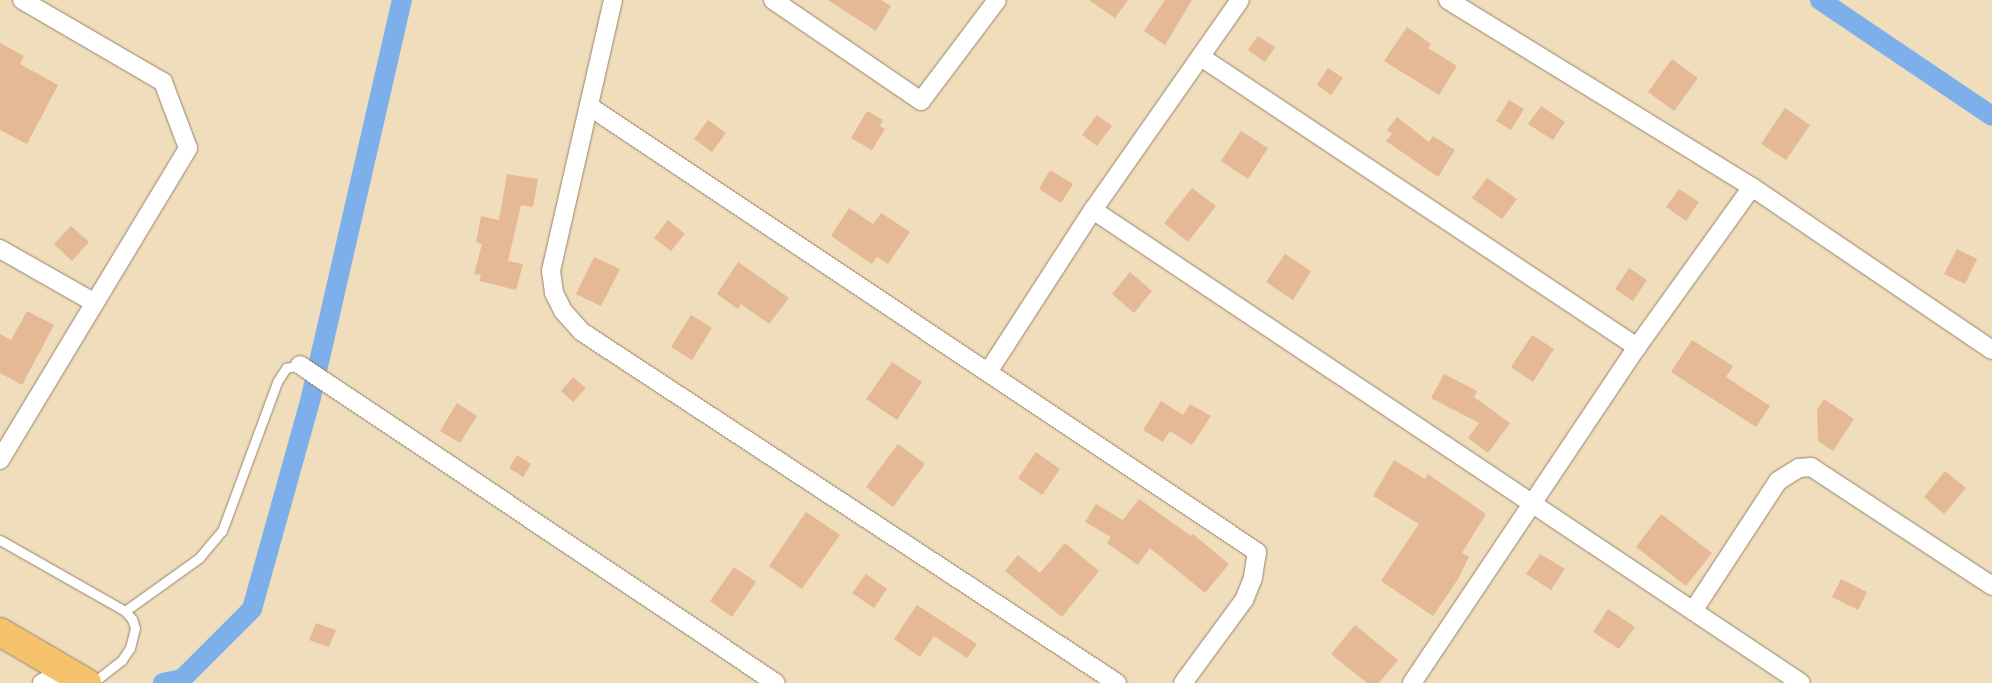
<!DOCTYPE html>
<style>
body{margin:0}
#map{position:relative;width:1992px;height:683px;overflow:hidden;background:#f0ddbb;font-family:"IM FELL DW Pica",serif}
div>[style]{position:absolute}
.canal>*{height:20px;margin:-10px;padding:0 10px;transform-origin:10px;border-radius:10px;background:#7db0ea}
.building>*{inset:0;background:#e5b995}
.roads{filter:drop-shadow(0 0 1px #96846c) drop-shadow(0 0 1px #96846c)}
.service>*{height:9px;margin:-4.5px;padding:0 4.5px;transform-origin:4.5px;border-radius:4.5px;background:#fff}
.minor>*{height:18px;margin:-9px;padding:0 9px;transform-origin:9px;border-radius:9px;background:#fff}
.primary>*{height:28px;margin:-14px;padding:0 14px;transform-origin:14px;border-radius:14px;background:#f5c16b}
span{translate:-50% -50%;white-space:nowrap;text-align:center;line-height:1.15;-webkit-text-stroke:4px #fcf5e5;paint-order:stroke}
</style>
<div id="map">
<div class="canal">
<div style="left:1820px;top:0;width:207px;rotate:34deg"></div>
<div style="left:163px;top:683px;width:19px;rotate:-12deg"></div>
<div style="left:182px;top:679px;width:99px;rotate:-45deg"></div>
<div style="left:252px;top:609px;width:220px;rotate:-74.4deg"></div>
<div style="left:311px;top:397px;width:407px;rotate:-77.1deg"></div>
</div>
<div class="building">
<div style="clip-path:polygon(828px 0,881px 0,891px 6px,876px 31px)"></div>
<div style="clip-path:polygon(1089px 0,1128px 0,1115px 18px)"></div>
<div style="clip-path:polygon(1165px 0,1192px 0,1165px 45px,1144px 31px)"></div>
<div style="clip-path:polygon(1407px 27px,1431px 44px,1428px 48px,1457px 66px,1439px 95px,1384px 61px)"></div>
<div style="clip-path:polygon(1258px 36px,1275px 47px,1265px 62px,1248px 50px)"></div>
<div style="clip-path:polygon(0 43px,24px 56px,20px 64px,58px 85px,27px 144px,0 130px)"></div>
<div style="clip-path:polygon(1672px 59px,1698px 78px,1674px 111px,1648px 92px)"></div>
<div style="clip-path:polygon(1328px 68px,1343px 78px,1331px 95px,1317px 85px)"></div>
<div style="clip-path:polygon(1509px 100px,1524px 109px,1511px 130px,1496px 121px)"></div>
<div style="clip-path:polygon(1541px 106px,1565px 122px,1553px 140px,1528px 124px)"></div>
<div style="clip-path:polygon(1785px 108px,1810px 125px,1786px 160px,1761px 144px)"></div>
<div style="clip-path:polygon(867px 111px,883px 120px,880px 126px,885px 129px,872px 150px,851px 138px)"></div>
<div style="clip-path:polygon(1097px 115px,1112px 126px,1097px 146px,1082px 135px)"></div>
<div style="clip-path:polygon(1397px 117px,1429px 142px,1433px 136px,1455px 150px,1438px 177px,1386px 141px,1392px 134px,1387px 130px)"></div>
<div style="clip-path:polygon(708px 120px,726px 133px,712px 152px,694px 139px)"></div>
<div style="clip-path:polygon(1241px 131px,1268px 148px,1248px 179px,1221px 161px)"></div>
<div style="clip-path:polygon(1050px 170px,1073px 184px,1061px 203px,1039px 189px)"></div>
<div style="clip-path:polygon(507px 174px,538px 179px,533px 207px,521px 205px,508px 261px,523px 264px,516px 290px,479px 281px,481px 275px,474px 274px,482px 244px,476px 242px,481px 216px,499px 220px)"></div>
<div style="clip-path:polygon(1487px 178px,1517px 199px,1502px 219px,1472px 198px)"></div>
<div style="clip-path:polygon(1192px 188px,1216px 206px,1188px 242px,1164px 223px)"></div>
<div style="clip-path:polygon(1679px 189px,1699px 202px,1686px 221px,1666px 207px)"></div>
<div style="clip-path:polygon(849px 208px,873px 224px,881px 213px,910px 232px,888px 264px,877px 257px,872px 264px,831px 236px)"></div>
<div style="clip-path:polygon(668px 220px,685px 234px,671px 251px,654px 238px)"></div>
<div style="clip-path:polygon(71px 226px,89px 242px,72px 261px,54px 244px)"></div>
<div style="clip-path:polygon(1957px 249px,1977px 259px,1965px 284px,1944px 274px)"></div>
<div style="clip-path:polygon(1285px 254px,1311px 271px,1293px 300px,1266px 282px)"></div>
<div style="clip-path:polygon(594px 257px,620px 269px,601px 306px,576px 294px)"></div>
<div style="clip-path:polygon(738px 262px,789px 298px,769px 324px,741px 304px,738px 309px,717px 294px)"></div>
<div style="clip-path:polygon(1629px 268px,1647px 280px,1633px 301px,1615px 289px)"></div>
<div style="clip-path:polygon(1130px 272px,1152px 291px,1134px 313px,1112px 294px)"></div>
<div style="clip-path:polygon(27px 311px,54px 325px,22px 385px,0 373px,0 334px,11px 340px)"></div>
<div style="clip-path:polygon(691px 315px,712px 328px,692px 360px,671px 347px)"></div>
<div style="clip-path:polygon(1532px 335px,1554px 349px,1533px 382px,1511px 367px)"></div>
<div style="clip-path:polygon(1692px 340px,1733px 366px,1726px 377px,1770px 406px,1756px 427px,1671px 372px)"></div>
<div style="clip-path:polygon(892px 362px,922px 382px,897px 420px,866px 399px)"></div>
<div style="clip-path:polygon(1444px 374px,1477px 391px,1474px 397px,1510px 423px,1488px 453px,1468px 438px,1479px 423px,1431px 398px)"></div>
<div style="clip-path:polygon(573px 377px,586px 388px,573px 402px,561px 391px)"></div>
<div style="clip-path:polygon(1824px 399px,1854px 419px,1833px 451px,1818px 441px,1817px 410px)"></div>
<div style="clip-path:polygon(1161px 401px,1183px 415px,1190px 404px,1211px 416px,1192px 445px,1170px 431px,1163px 442px,1143px 430px)"></div>
<div style="clip-path:polygon(457px 403px,477px 416px,460px 443px,440px 431px)"></div>
<div style="clip-path:polygon(898px 444px,925px 464px,893px 507px,866px 487px)"></div>
<div style="clip-path:polygon(1036px 452px,1060px 469px,1042px 495px,1018px 478px)"></div>
<div style="clip-path:polygon(517px 455px,531px 464px,523px 477px,509px 468px)"></div>
<div style="clip-path:polygon(1394px 460px,1425px 479px,1428px 474px,1486px 514px,1462px 553px,1469px 557px,1458px 579px,1433px 616px,1381px 581px,1419px 524px,1373px 496px)"></div>
<div style="clip-path:polygon(1945px 471px,1966px 488px,1944px 514px,1924px 497px)"></div>
<div style="clip-path:polygon(1139px 499px,1191px 536px,1193px 534px,1229px 564px,1205px 593px,1150px 548px,1138px 565px,1107px 543px,1111px 537px,1085px 522px,1096px 504px,1123px 520px)"></div>
<div style="clip-path:polygon(806px 512px,840px 535px,802px 589px,769px 566px)"></div>
<div style="clip-path:polygon(1661px 514px,1712px 553px,1686px 586px,1636px 547px)"></div>
<div style="clip-path:polygon(1065px 543px,1099px 571px,1062px 617px,1005px 571px,1018px 555px,1040px 573px)"></div>
<div style="clip-path:polygon(1540px 554px,1565px 569px,1551px 590px,1526px 574px)"></div>
<div style="clip-path:polygon(734px 567px,756px 582px,732px 617px,710px 601px)"></div>
<div style="clip-path:polygon(866px 574px,887px 589px,874px 608px,852px 593px)"></div>
<div style="clip-path:polygon(1841px 579px,1867px 592px,1858px 610px,1832px 597px)"></div>
<div style="clip-path:polygon(917px 605px,977px 644px,967px 658px,934px 636px,920px 657px,894px 639px)"></div>
<div style="clip-path:polygon(1608px 609px,1635px 627px,1619px 649px,1593px 632px)"></div>
<div style="clip-path:polygon(316px 623px,336px 630px,329px 647px,309px 640px)"></div>
<div style="clip-path:polygon(1355px 625px,1398px 660px,1379px 683px,1367px 683px,1331px 654px)"></div>
</div>
<div class="roads">
<div class="service">
<div style="left:0;top:540px;width:144px;rotate:29.6deg"></div>
<div style="left:125px;top:611px;width:11px;rotate:49deg"></div>
<div style="left:132px;top:619px;width:9px;rotate:72deg"></div>
<div style="left:135px;top:628px;width:21px;rotate:104deg"></div>
<div style="left:130px;top:648px;width:14px;rotate:124deg"></div>
<div style="left:122px;top:660px;width:37px;rotate:142deg"></div>
<div style="left:125px;top:611px;width:91px;rotate:-35.6deg"></div>
<div style="left:199px;top:558px;width:35px;rotate:-50deg"></div>
<div style="left:222px;top:531px;width:159px;rotate:-69.7deg"></div>
<div style="left:277px;top:382px;width:17px;rotate:-57deg"></div>
<div style="left:286px;top:368px;width:14px;rotate:-12deg"></div>
</div>
<div class="minor">
<div style="left:613px;top:0;width:278px;rotate:102.9deg"></div>
<div style="left:551px;top:271px;width:22px;rotate:82deg"></div>
<div style="left:554px;top:293px;width:20px;rotate:63deg"></div>
<div style="left:563px;top:311px;width:28px;rotate:48deg"></div>
<div style="left:582px;top:332px;width:640px;rotate:33.27deg"></div>
<div style="left:773px;top:0;width:179px;rotate:34.3deg"></div>
<div style="left:921px;top:101px;width:126px;rotate:-53deg"></div>
<div style="left:1448px;top:0;width:357px;rotate:31.6deg"></div>
<div style="left:1752px;top:187px;width:290px;rotate:34.2deg"></div>
<div style="left:1201px;top:57px;width:524px;rotate:33.63deg"></div>
<div style="left:589px;top:106px;width:803px;rotate:33.73deg"></div>
<div style="left:1257px;top:552px;width:26px;rotate:99deg"></div>
<div style="left:1253px;top:578px;width:24px;rotate:112deg"></div>
<div style="left:1244px;top:600px;width:103px;rotate:126.3deg"></div>
<div style="left:1093px;top:210px;width:851px;rotate:33.75deg"></div>
<div style="left:0;top:249px;width:109px;rotate:29.6deg"></div>
<div style="left:300px;top:365px;width:572px;rotate:33.75deg"></div>
<div style="left:988px;top:372px;width:193px;rotate:-57.1deg"></div>
<div style="left:1093px;top:210px;width:256px;rotate:-55deg"></div>
<div style="left:0;top:460px;width:364px;rotate:-58.9deg"></div>
<div style="left:188px;top:148px;width:71px;rotate:-110.7deg"></div>
<div style="left:163px;top:82px;width:163px;rotate:-149.8deg"></div>
<div style="left:1693px;top:611px;width:155px;rotate:-56.8deg"></div>
<div style="left:1778px;top:481px;width:25px;rotate:-32deg"></div>
<div style="left:1799px;top:468px;width:12px;rotate:-5deg"></div>
<div style="left:1811px;top:467px;width:217px;rotate:33.3deg"></div>
<div style="left:42px;top:683px;width:26px;rotate:-29deg"></div>
<div style="left:1412px;top:683px;width:404px;rotate:-56.2deg"></div>
<div style="left:1637px;top:347px;width:197px;rotate:-54.3deg"></div>
</div>
<div class="primary">
<div style="left:0;top:632px;width:101px;rotate:30.4deg"></div>
</div>
</div>
</div>
